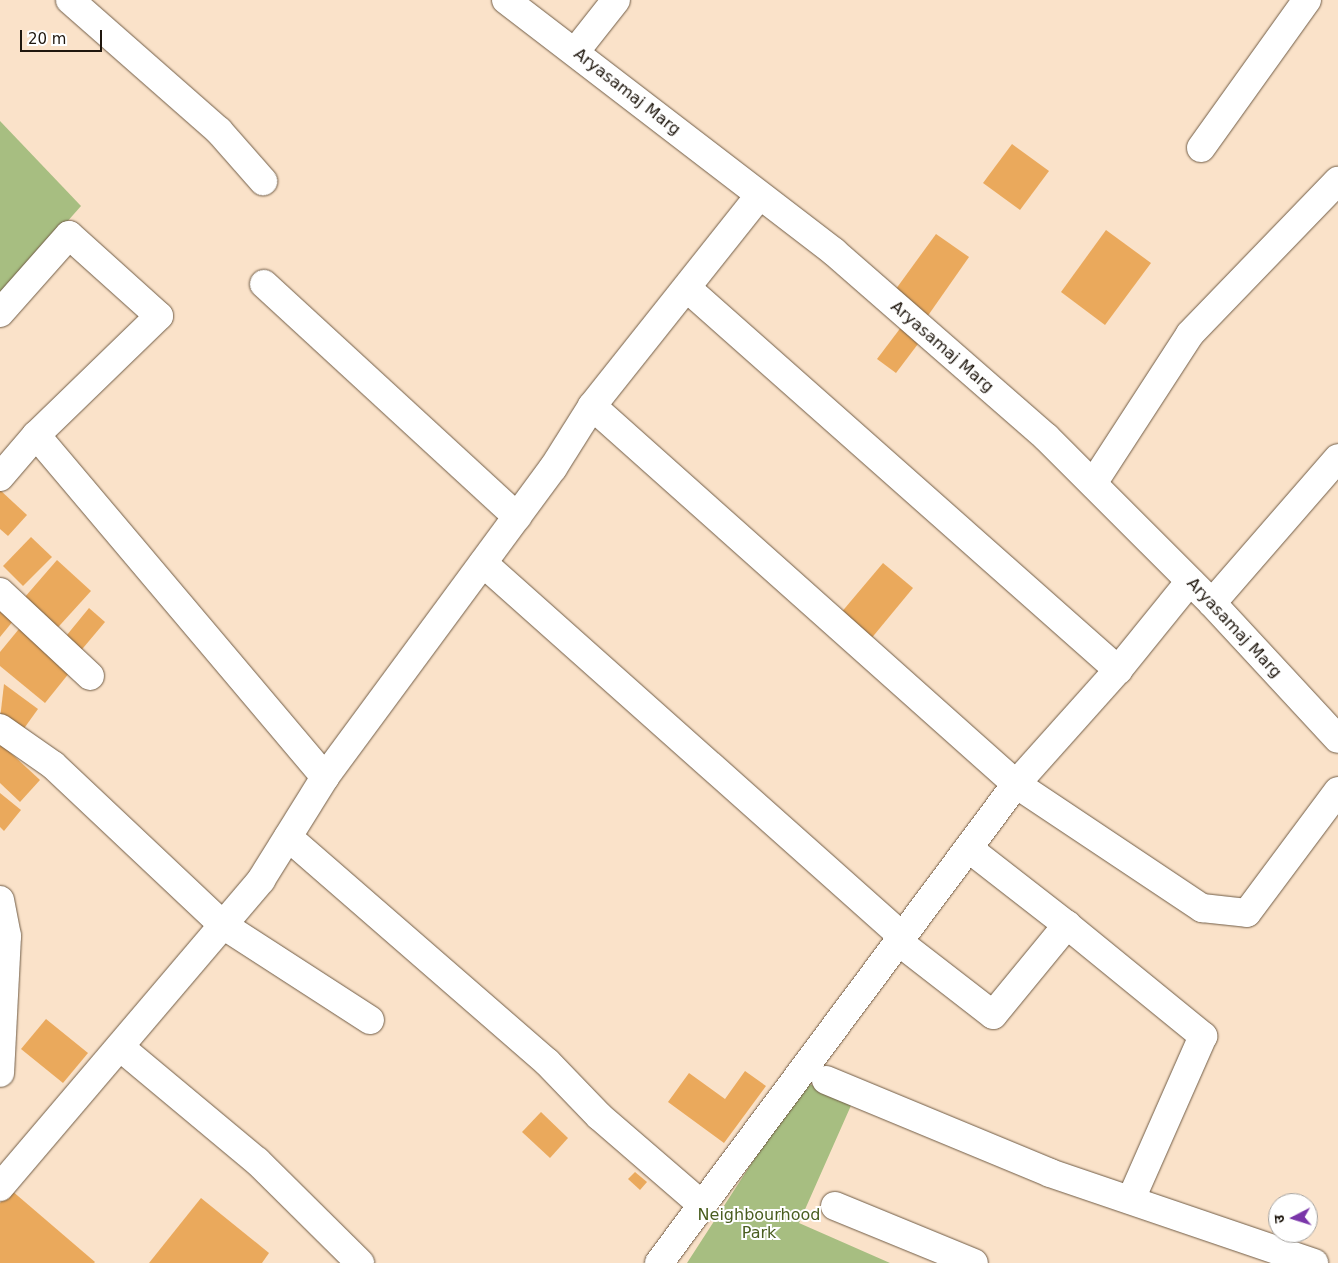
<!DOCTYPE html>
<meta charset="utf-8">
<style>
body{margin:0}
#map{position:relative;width:1338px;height:1263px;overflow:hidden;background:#fae2c9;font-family:"DejaVu Sans","Noto Sans Devanagari",sans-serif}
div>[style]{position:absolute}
.green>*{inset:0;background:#a7be81}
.building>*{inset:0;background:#eaa95c}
.roads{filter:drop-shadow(0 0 1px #705c46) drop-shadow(0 0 1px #705c46)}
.minor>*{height:28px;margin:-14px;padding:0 14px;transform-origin:14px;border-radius:14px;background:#fff}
span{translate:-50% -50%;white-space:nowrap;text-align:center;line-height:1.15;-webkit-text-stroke:4px #fff;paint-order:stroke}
.street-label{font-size:16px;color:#1f170e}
.park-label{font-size:16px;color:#495d1f}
.north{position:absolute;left:1268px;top:1193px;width:50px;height:50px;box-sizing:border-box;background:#fff;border:1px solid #a5a29f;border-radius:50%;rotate:265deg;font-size:14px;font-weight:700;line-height:20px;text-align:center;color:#1f170e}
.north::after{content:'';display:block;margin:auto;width:18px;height:22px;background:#7a36a9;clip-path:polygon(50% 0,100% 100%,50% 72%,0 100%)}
.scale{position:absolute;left:20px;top:30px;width:82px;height:22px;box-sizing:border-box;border:2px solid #1f170e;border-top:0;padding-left:6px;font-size:15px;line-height:18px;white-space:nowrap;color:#1f170e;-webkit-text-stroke:4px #fff;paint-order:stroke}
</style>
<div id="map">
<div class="green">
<div style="clip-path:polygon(0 121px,81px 206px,0 298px)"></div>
<div style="clip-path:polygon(804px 1082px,853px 1101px,799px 1223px,890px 1263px,687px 1263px)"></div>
</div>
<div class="building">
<div style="clip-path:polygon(1012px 144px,1049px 171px,1020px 210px,983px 183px)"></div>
<div style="clip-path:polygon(1106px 230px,1151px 263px,1105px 325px,1061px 292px)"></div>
<div style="clip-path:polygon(936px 234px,969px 257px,927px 317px,893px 293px)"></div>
<div style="clip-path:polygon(905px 322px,924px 336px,896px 373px,877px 359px)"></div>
<div style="clip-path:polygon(0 490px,27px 515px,8px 536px,0 529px)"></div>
<div style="clip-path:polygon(31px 537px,52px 557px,23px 586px,3px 566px)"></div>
<div style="clip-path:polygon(57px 560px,91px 591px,51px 635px,18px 605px)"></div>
<div style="clip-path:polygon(883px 563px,913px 588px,870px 640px,840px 614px)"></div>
<div style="clip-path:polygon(0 600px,18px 615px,0 637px)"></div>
<div style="clip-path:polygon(89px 608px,105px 622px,78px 654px,62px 641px)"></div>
<div style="clip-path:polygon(23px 624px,74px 667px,45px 703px,0 666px,0 652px)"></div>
<div style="clip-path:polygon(4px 684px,38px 709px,20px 734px,0 719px)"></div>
<div style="clip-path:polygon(0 743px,40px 780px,20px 802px,0 783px)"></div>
<div style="clip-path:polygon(0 793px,21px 810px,4px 831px,0 827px)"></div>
<div style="clip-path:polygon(46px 1019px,88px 1053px,63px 1083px,21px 1049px)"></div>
<div style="clip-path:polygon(745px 1071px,766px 1086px,724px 1143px,668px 1102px,689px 1073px,725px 1099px)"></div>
<div style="clip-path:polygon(541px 1112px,568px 1138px,550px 1158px,522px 1132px)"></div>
<div style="clip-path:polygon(635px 1172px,647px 1182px,640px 1190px,628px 1179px)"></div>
<div style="clip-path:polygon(11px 1190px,95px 1262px,94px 1263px,0 1263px,0 1203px)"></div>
<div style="clip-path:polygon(201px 1198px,269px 1253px,262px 1263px,149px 1263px)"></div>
</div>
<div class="roads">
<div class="minor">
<div style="left:70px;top:0;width:198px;rotate:41.3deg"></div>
<div style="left:219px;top:131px;width:67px;rotate:48.7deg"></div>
<div style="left:506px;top:0;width:414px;rotate:37.5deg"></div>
<div style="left:834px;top:252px;width:281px;rotate:41.1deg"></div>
<div style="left:1046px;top:437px;width:235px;rotate:45deg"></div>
<div style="left:1212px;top:603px;width:185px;rotate:47.2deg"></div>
<div style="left:575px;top:52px;width:66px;rotate:-51.7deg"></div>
<div style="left:1201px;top:148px;width:182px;rotate:-54.4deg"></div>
<div style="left:264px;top:284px;width:344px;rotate:42.6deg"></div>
<div style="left:688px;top:289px;width:575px;rotate:41.54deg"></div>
<div style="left:0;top:313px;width:104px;rotate:-48.5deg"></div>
<div style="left:69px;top:235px;width:121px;rotate:42deg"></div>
<div style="left:159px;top:316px;width:171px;rotate:135.9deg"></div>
<div style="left:592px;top:406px;width:568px;rotate:41.72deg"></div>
<div style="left:1016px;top:784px;width:224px;rotate:33.7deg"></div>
<div style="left:1202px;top:908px;width:45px;rotate:6.3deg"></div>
<div style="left:1247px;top:913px;width:152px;rotate:-53.3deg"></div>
<div style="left:0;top:477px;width:55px;rotate:-49.4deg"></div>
<div style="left:36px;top:435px;width:448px;rotate:49.8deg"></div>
<div style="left:1094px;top:482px;width:176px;rotate:-57deg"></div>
<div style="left:1190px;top:334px;width:213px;rotate:-46deg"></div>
<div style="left:483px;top:563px;width:562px;rotate:41.68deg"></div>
<div style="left:0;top:592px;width:123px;rotate:43deg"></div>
<div style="left:1212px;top:603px;width:192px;rotate:-49deg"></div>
<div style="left:0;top:728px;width:65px;rotate:34.9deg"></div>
<div style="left:53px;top:765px;width:233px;rotate:43.3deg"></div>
<div style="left:223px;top:925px;width:175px;rotate:32.9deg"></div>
<div style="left:288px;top:837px;width:343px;rotate:41deg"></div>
<div style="left:547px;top:1062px;width:75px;rotate:46.1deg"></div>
<div style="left:599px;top:1116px;width:136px;rotate:40.8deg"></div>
<div style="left:0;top:900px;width:37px;rotate:79deg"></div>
<div style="left:7px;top:936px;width:137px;rotate:92.9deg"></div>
<div style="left:1067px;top:925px;width:176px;rotate:39.2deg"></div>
<div style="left:1203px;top:1036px;width:178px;rotate:113.8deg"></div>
<div style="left:899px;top:942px;width:119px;rotate:37.8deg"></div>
<div style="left:993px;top:1015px;width:117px;rotate:-50.6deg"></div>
<div style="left:1067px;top:925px;width:125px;rotate:-142.1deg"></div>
<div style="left:120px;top:1047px;width:178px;rotate:39.8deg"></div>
<div style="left:257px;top:1161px;width:145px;rotate:44.7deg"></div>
<div style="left:826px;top:1080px;width:243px;rotate:22.5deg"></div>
<div style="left:1050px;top:1173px;width:279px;rotate:18.8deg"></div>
<div style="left:0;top:1187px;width:403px;rotate:-49.6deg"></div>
<div style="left:261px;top:880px;width:121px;rotate:-58.1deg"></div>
<div style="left:325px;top:777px;width:384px;rotate:-53.6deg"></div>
<div style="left:553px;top:468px;width:73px;rotate:-57.8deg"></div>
<div style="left:592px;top:406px;width:268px;rotate:-51.5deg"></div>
<div style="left:835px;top:1206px;width:150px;rotate:22.3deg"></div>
<div style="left:659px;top:1263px;width:597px;rotate:-53.3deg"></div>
<div style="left:1016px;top:784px;width:153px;rotate:-48.2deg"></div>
<div style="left:1118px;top:670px;width:114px;rotate:-51deg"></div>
</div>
</div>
<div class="street-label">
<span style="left:627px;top:92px;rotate:38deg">Aryasamaj Marg</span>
<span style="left:942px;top:347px;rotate:41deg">Aryasamaj Marg</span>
<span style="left:1234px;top:628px;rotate:47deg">Aryasamaj Marg</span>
</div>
<div class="park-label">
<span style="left:759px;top:1224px">Neighbourhood<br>Park</span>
</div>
<div class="north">उ</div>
<div class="scale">20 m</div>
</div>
